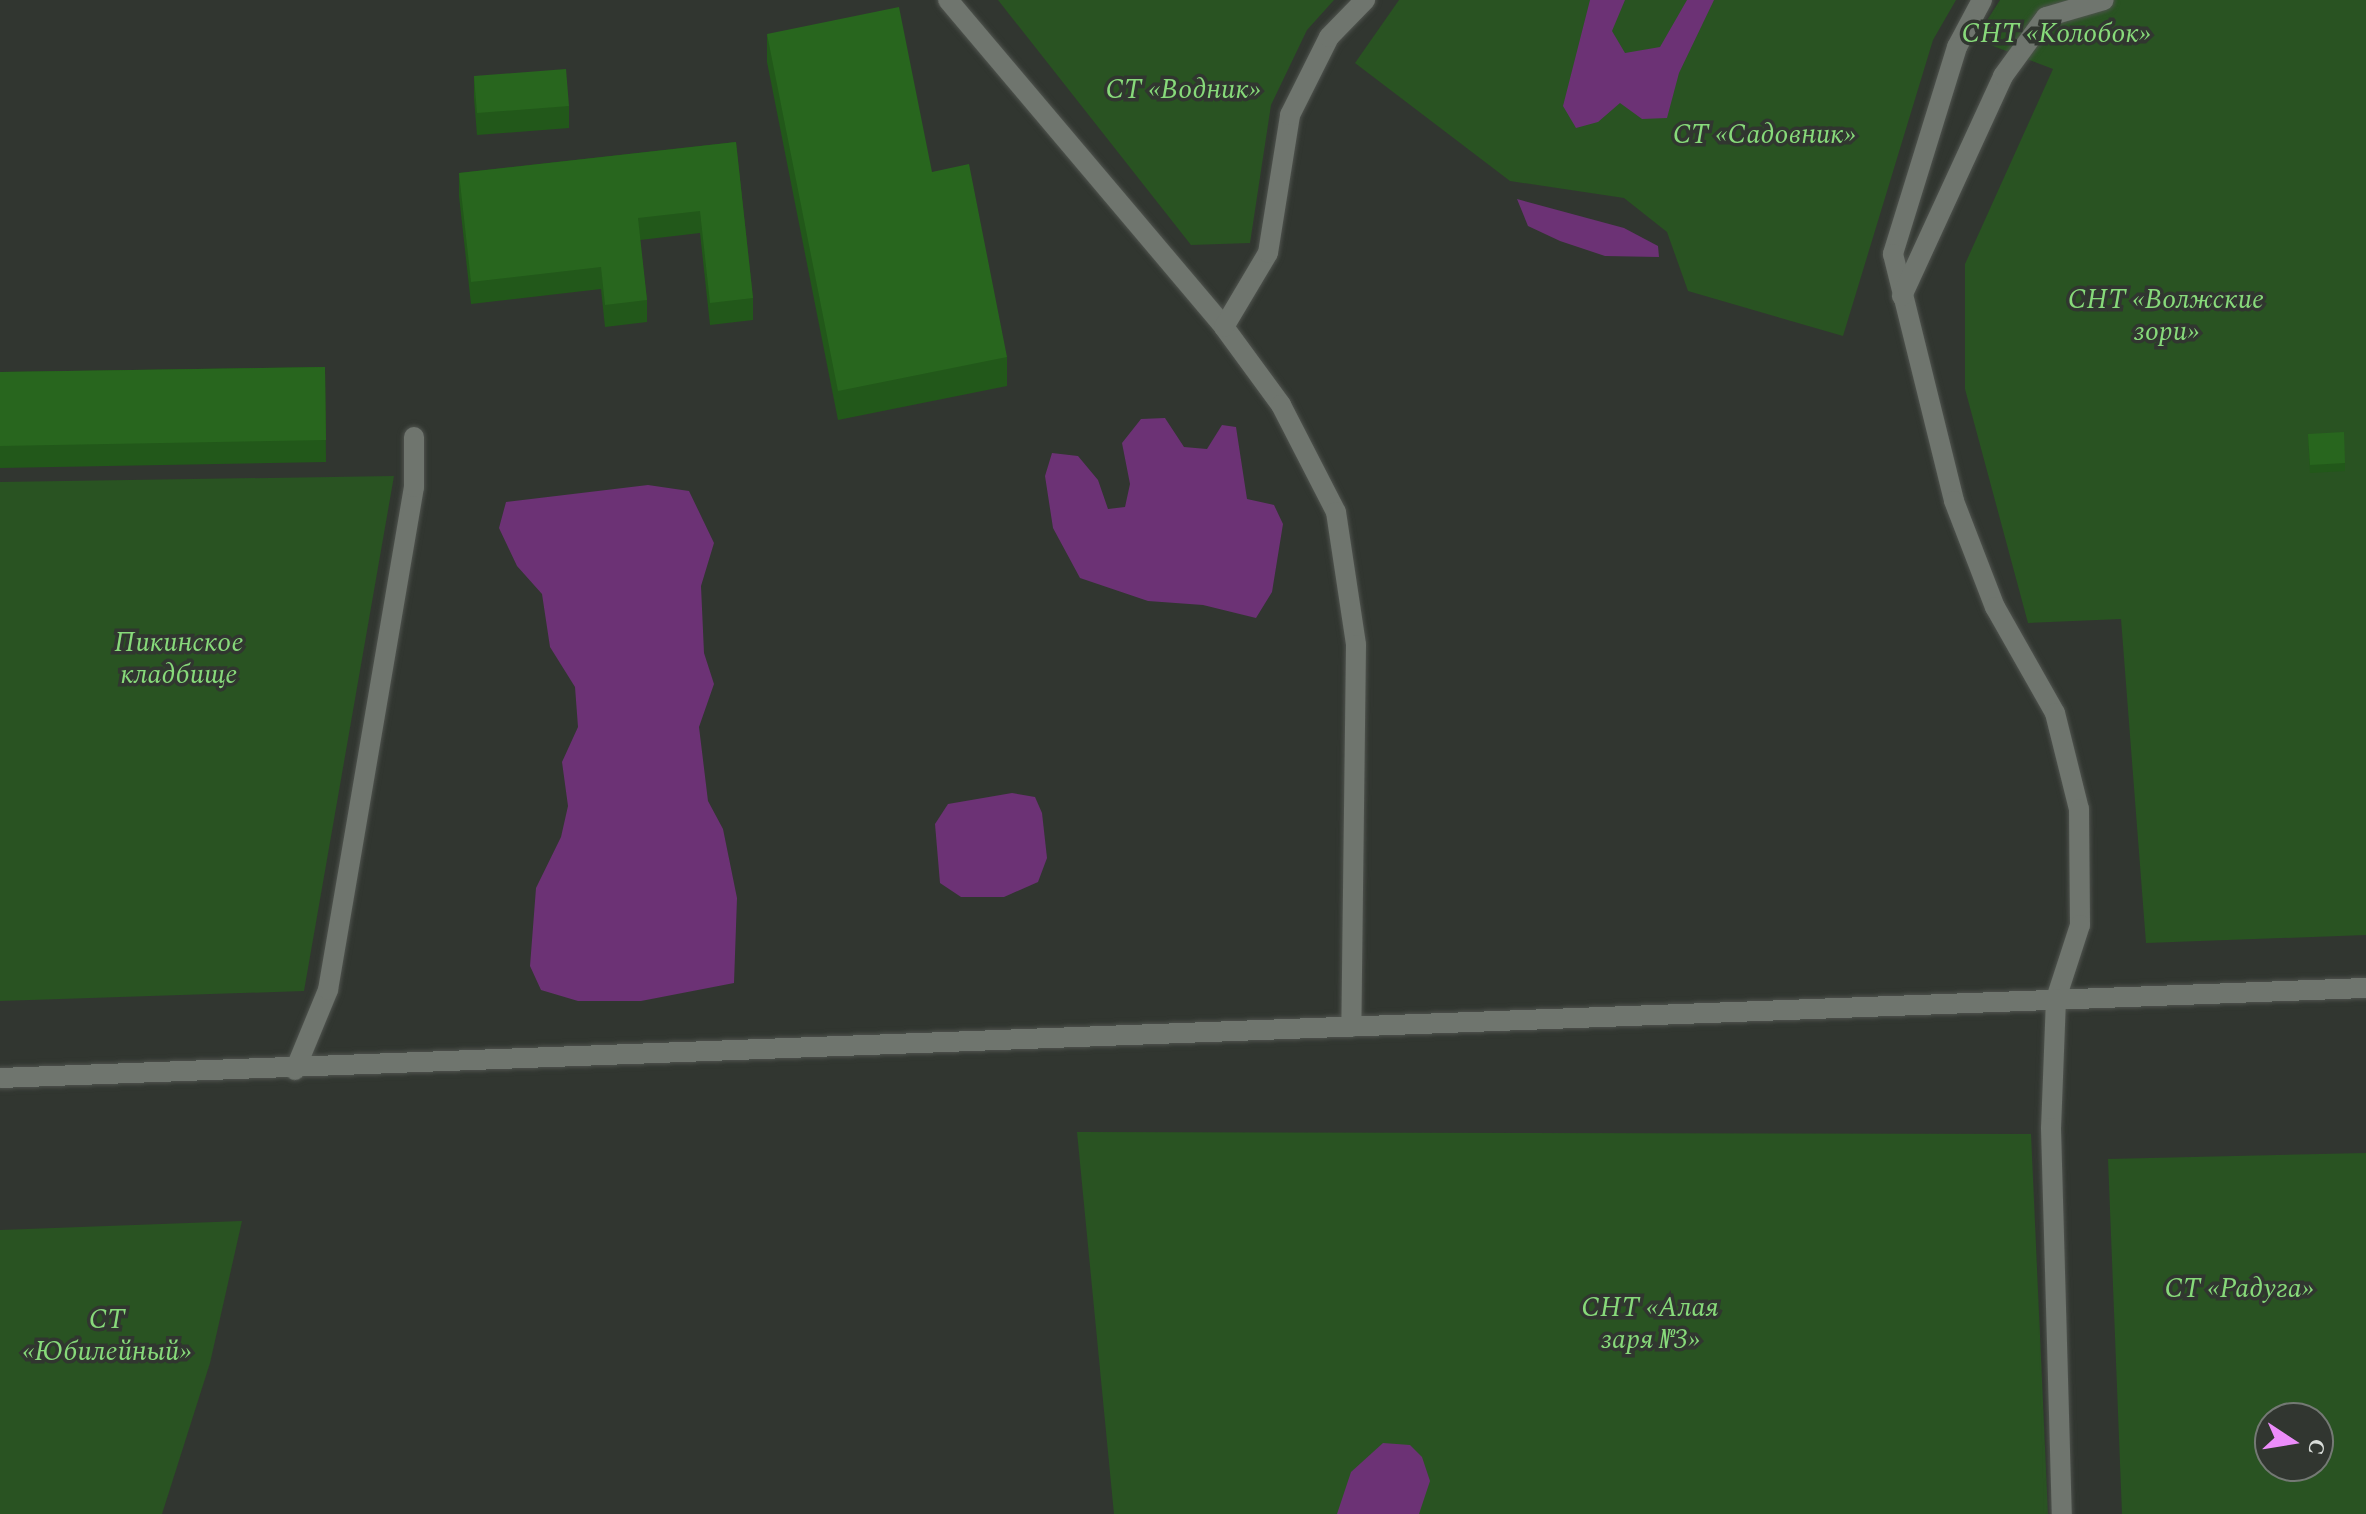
<!DOCTYPE html>
<meta charset="utf-8">
<style>
body{margin:0}
#map{position:relative;width:2366px;height:1514px;overflow:hidden;background:#313630;font-family:Spectral,serif}
div>[style]{position:absolute}
.green>*{inset:0;background:#295322}
.water>*{inset:0;background:#6c3275}
.roads{filter:drop-shadow(0 0 2px #4f534e) drop-shadow(0 0 2px #4f534e)}
.service>*{height:20px;margin:-10px;padding:0 10px;transform-origin:10px;border-radius:10px;background:#6f756e}
.minor>*{height:20px;margin:-10px;padding:0 10px;transform-origin:10px;border-radius:10px;background:#6f756e}
.wall>*{inset:0;background:#22581a}
.building>*{inset:0;background:#28661e}
span{translate:-50% -50%;white-space:nowrap;text-align:center;line-height:1.15;-webkit-text-stroke:7px #313630;paint-order:stroke}
.park-label{font-size:28px;color:#87da7a;font-style:italic}
.north{position:absolute;left:2254px;top:1402px;width:80px;height:80px;box-sizing:border-box;background:#313630;border:2px solid #747974;border-radius:50%;rotate:102deg;font-size:22px;font-weight:700;line-height:32px;text-align:center;color:#d9ddd9}
.north::after{content:'';display:block;margin:auto;width:28px;height:36px;background:#ec8cfa;clip-path:polygon(50% 0,100% 100%,50% 72%,0 100%)}
</style>
<div id="map">
<div class="green">
<div style="clip-path:polygon(998px 0,1334px 0,1307px 30px,1271px 105px,1250px 243px,1191px 245px)"></div>
<div style="clip-path:polygon(1399px 0,1956px 0,1933px 40px,1843px 336px,1688px 291px,1667px 232px,1624px 198px,1510px 181px,1355px 63px)"></div>
<div style="clip-path:polygon(2000px 0,2366px 0,2366px 935px,2146px 943px,2121px 619px,2028px 623px,1965px 389px,1965px 264px,2053px 69px,1975px 39px)"></div>
<div style="clip-path:polygon(394px 476px,304px 991px,0 1001px,0 482px)"></div>
<div style="clip-path:polygon(1077px 1132px,2031px 1134px,2048px 1514px,1114px 1514px)"></div>
<div style="clip-path:polygon(evenodd,2366px 1153px,2366px 1514px,2122px 1514px,2108px 1159px,2366px 1153px,2270px 1418px,2318px 1418px,2318px 1466px,2270px 1466px,2270px 1418px)"></div>
<div style="clip-path:polygon(242px 1221px,210px 1363px,162px 1514px,0 1514px,0 1230px)"></div>
</div>
<div class="water">
<div style="clip-path:polygon(1590px 0,1625px 0,1612px 31px,1625px 53px,1660px 47px,1687px 0,1714px 0,1679px 73px,1667px 118px,1642px 119px,1620px 103px,1598px 122px,1576px 128px,1563px 106px)"></div>
<div style="clip-path:polygon(1517px 199px,1624px 228px,1658px 246px,1659px 257px,1605px 256px,1560px 241px,1528px 226px)"></div>
<div style="clip-path:polygon(1165px 418px,1184px 447px,1207px 449px,1222px 425px,1236px 427px,1247px 499px,1274px 505px,1283px 524px,1272px 592px,1256px 618px,1203px 605px,1148px 601px,1080px 578px,1053px 528px,1045px 476px,1052px 453px,1078px 456px,1098px 480px,1108px 509px,1125px 507px,1130px 484px,1122px 443px,1141px 419px)"></div>
<div style="clip-path:polygon(648px 485px,689px 491px,714px 543px,701px 586px,704px 653px,714px 684px,699px 727px,708px 801px,723px 829px,737px 898px,734px 983px,641px 1001px,578px 1001px,541px 990px,530px 966px,536px 888px,561px 837px,568px 806px,562px 762px,578px 727px,575px 687px,550px 647px,542px 594px,517px 566px,499px 528px,506px 502px)"></div>
<div style="clip-path:polygon(1012px 793px,1035px 797px,1042px 813px,1047px 858px,1038px 882px,1004px 897px,961px 897px,940px 883px,935px 824px,948px 804px)"></div>
<div style="clip-path:polygon(1383px 1443px,1410px 1445px,1422px 1457px,1430px 1481px,1419px 1514px,1337px 1514px,1351px 1472px)"></div>
</div>
<div class="roads">
<div class="service">
<div style="left:948px;top:0;width:428px;rotate:49.8deg"></div>
<div style="left:1224px;top:327px;width:97px;rotate:53.8deg"></div>
<div style="left:1281px;top:405px;width:120px;rotate:62.8deg"></div>
<div style="left:1336px;top:512px;width:134px;rotate:81.4deg"></div>
<div style="left:1356px;top:645px;width:382px;rotate:90.7deg"></div>
<div style="left:1982px;top:0;width:53px;rotate:118deg"></div>
<div style="left:1957px;top:47px;width:217px;rotate:107.2deg"></div>
<div style="left:1893px;top:254px;width:254px;rotate:76.1deg"></div>
<div style="left:1954px;top:501px;width:114px;rotate:68.9deg"></div>
<div style="left:1995px;top:607px;width:122px;rotate:60.5deg"></div>
<div style="left:2055px;top:713px;width:99px;rotate:76deg"></div>
<div style="left:2079px;top:809px;width:116px;rotate:89.5deg"></div>
<div style="left:2080px;top:925px;width:78px;rotate:108deg"></div>
<div style="left:1902px;top:296px;width:242px;rotate:-65.3deg"></div>
<div style="left:2003px;top:76px;width:73px;rotate:-53.9deg"></div>
<div style="left:2046px;top:17px;width:60px;rotate:-16.3deg"></div>
<div style="left:1224px;top:327px;width:86px;rotate:-59.3deg"></div>
<div style="left:1268px;top:253px;width:140px;rotate:-80.9deg"></div>
<div style="left:1290px;top:115px;width:87px;rotate:-63.4deg"></div>
<div style="left:1329px;top:37px;width:52px;rotate:-45.8deg"></div>
<div style="left:295px;top:1070px;width:87px;rotate:-67.6deg"></div>
<div style="left:328px;top:990px;width:510px;rotate:-80.3deg"></div>
<div style="left:414px;top:487px;width:50px;rotate:-90deg"></div>
</div>
<div class="minor">
<div style="left:2056px;top:999px;width:129px;rotate:92.2deg"></div>
<div style="left:2051px;top:1128px;width:386px;rotate:88.4deg"></div>
<div style="left:0;top:1078px;width:2368px;rotate:-2.18deg"></div>
</div>
</div>
<div class="wall">
<div style="clip-path:polygon(767px 34px,932px 172px,1007px 357px,1007px 386px,838px 420px,767px 62px)"></div>
<div style="clip-path:polygon(474px 76px,569px 106px,569px 128px,477px 135px,474px 98px)"></div>
<div style="clip-path:polygon(736px 142px,753px 298px,753px 320px,710px 325px,700px 233px,640px 240px,647px 300px,647px 322px,605px 327px,601px 289px,471px 304px,459px 196px,459px 173px)"></div>
<div style="clip-path:polygon(325px 367px,326px 462px,0 468px,0 372px)"></div>
<div style="clip-path:polygon(2308px 434px,2345px 463px,2345px 471px,2310px 473px)"></div>
</div>
<div class="building">
<div style="clip-path:polygon(899px 7px,932px 172px,969px 164px,1007px 357px,838px 391px,767px 34px)"></div>
<div style="clip-path:polygon(566px 69px,569px 106px,477px 113px,474px 76px)"></div>
<div style="clip-path:polygon(736px 142px,753px 298px,710px 303px,700px 211px,638px 218px,647px 300px,605px 305px,601px 267px,471px 282px,459px 173px)"></div>
<div style="clip-path:polygon(325px 367px,326px 440px,0 446px,0 372px)"></div>
<div style="clip-path:polygon(2344px 432px,2345px 463px,2310px 465px,2308px 434px)"></div>
</div>
<div class="park-label">
<span style="left:2056px;top:34px">СНТ «Колобок»</span>
<span style="left:1183px;top:90px">СТ «Водник»</span>
<span style="left:1764px;top:135px">СТ «Садовник»</span>
<span style="left:2166px;top:316px">СНТ «Волжские<br>зори»</span>
<span style="left:179px;top:659px">Пикинское<br>кладбище</span>
<span style="left:2239px;top:1289px">СТ «Радуга»</span>
<span style="left:1650px;top:1324px">СНТ «Алая<br>заря №3»</span>
<span style="left:107px;top:1336px">СТ<br>«Юбилейный»</span>
</div>
<div class="north">С</div>
</div>
